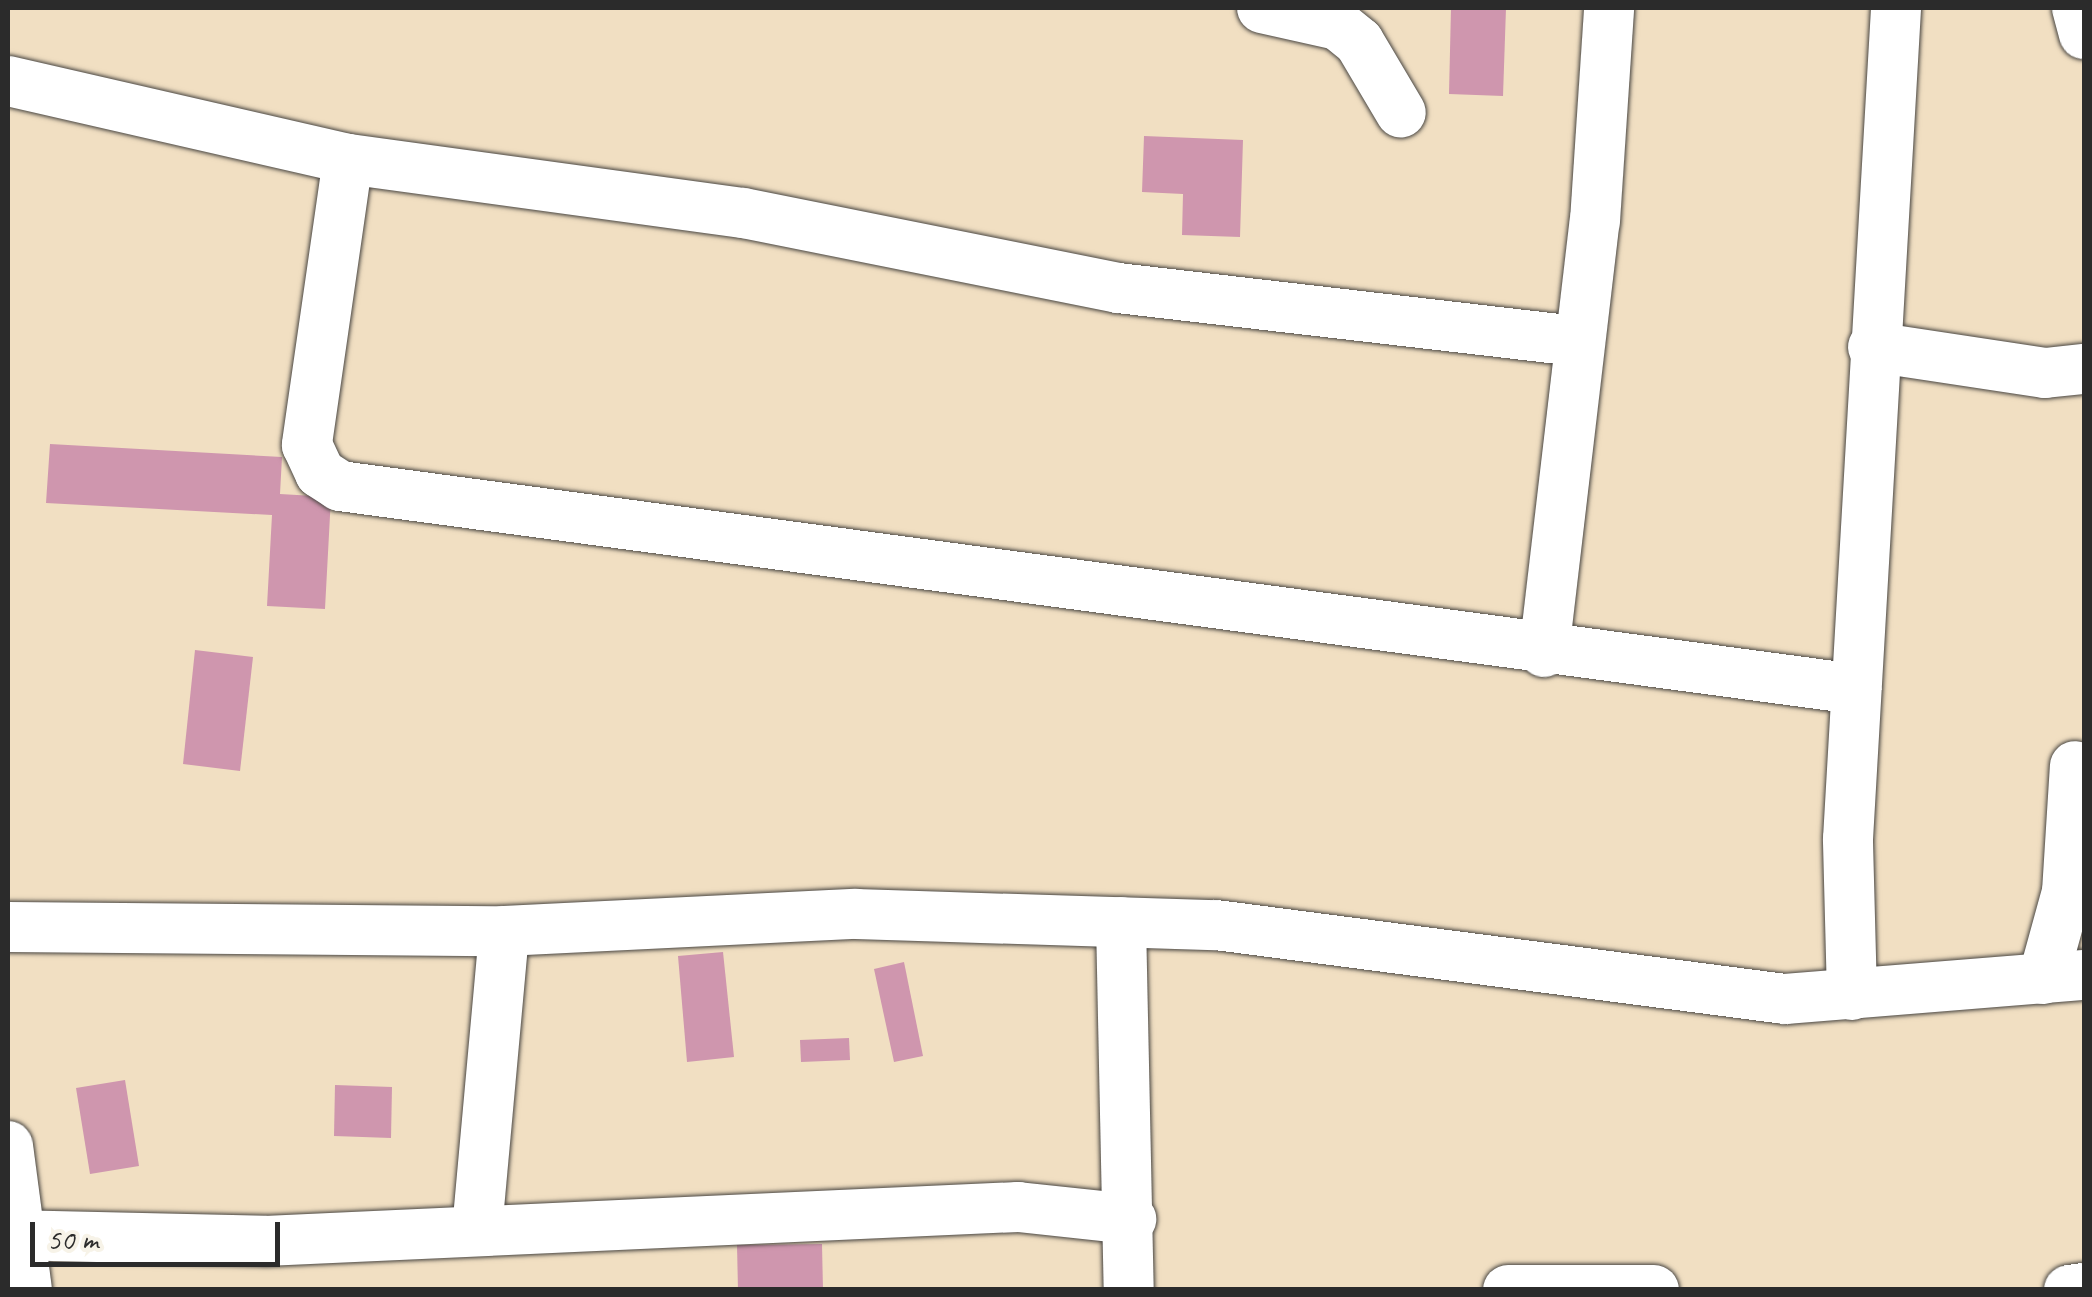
<!DOCTYPE html>
<style>
body{margin:0}
#map{position:relative;width:2092px;height:1297px;overflow:hidden;background:#f1dfc2;font-family:Caveat,sans-serif}
div>[style]{position:absolute}
.building>*{inset:0;background:#cf96ae}
.roads{filter:drop-shadow(0 0 2px #494642) drop-shadow(0 0 2px #494642)}
.minor>*{height:50px;margin:-25px;padding:0 25px;transform-origin:25px;border-radius:25px;background:#fff}
span{translate:-50% -50%;white-space:nowrap;text-align:center;line-height:1.15;-webkit-text-stroke:10px #f7f3e8;paint-order:stroke}
.frame{position:absolute;inset:0;border:10px solid #2b2b2b;pointer-events:none}
.scale{position:absolute;left:30px;top:1222px;width:250px;height:45px;box-sizing:border-box;border:5px solid #2b2b2b;border-top:0;padding-left:12px;font-size:30px;line-height:35px;white-space:nowrap;color:#2b2b2b;-webkit-text-stroke:8px #f7f3e8;paint-order:stroke}
</style>
<div id="map">
<div class="building">
<div style="clip-path:polygon(1451px 8px,1506px 8px,1503px 96px,1449px 94px)"></div>
<div style="clip-path:polygon(1144px 136px,1243px 140px,1240px 237px,1182px 235px,1183px 194px,1142px 192px)"></div>
<div style="clip-path:polygon(50px 444px,282px 457px,280px 494px,331px 497px,325px 609px,267px 606px,272px 515px,46px 503px)"></div>
<div style="clip-path:polygon(195px 650px,253px 657px,240px 771px,183px 764px)"></div>
<div style="clip-path:polygon(723px 952px,734px 1057px,687px 1062px,678px 956px)"></div>
<div style="clip-path:polygon(904px 962px,923px 1056px,894px 1062px,874px 969px)"></div>
<div style="clip-path:polygon(849px 1038px,850px 1060px,801px 1062px,800px 1040px)"></div>
<div style="clip-path:polygon(125px 1080px,139px 1166px,90px 1174px,76px 1088px)"></div>
<div style="clip-path:polygon(335px 1085px,392px 1087px,391px 1138px,334px 1136px)"></div>
<div style="clip-path:polygon(822px 1244px,823px 1290px,738px 1290px,737px 1245px)"></div>
</div>
<div class="roads">
<div class="minor">
<div style="left:1262px;top:8px;width:78px;rotate:12.6deg"></div>
<div style="left:1338px;top:25px;width:27px;rotate:39deg"></div>
<div style="left:1359px;top:42px;width:82px;rotate:59.4deg"></div>
<div style="left:2077px;top:8px;width:27px;rotate:75deg"></div>
<div style="left:8px;top:81px;width:349px;rotate:12.9deg"></div>
<div style="left:348px;top:159px;width:399px;rotate:7.8deg"></div>
<div style="left:743px;top:213px;width:382px;rotate:11.3deg"></div>
<div style="left:1118px;top:288px;width:464px;rotate:6.6deg"></div>
<div style="left:348px;top:159px;width:289px;rotate:98.2deg"></div>
<div style="left:307px;top:445px;width:31px;rotate:65deg"></div>
<div style="left:320px;top:473px;width:24px;rotate:33deg"></div>
<div style="left:340px;top:486px;width:1530px;rotate:7.63deg"></div>
<div style="left:1873px;top:347px;width:174px;rotate:8.6deg"></div>
<div style="left:2045px;top:373px;width:39px;rotate:-6deg"></div>
<div style="left:1544px;top:652px;width:434px;rotate:-83.3deg"></div>
<div style="left:1595px;top:221px;width:213px;rotate:-86.2deg"></div>
<div style="left:1121px;top:922px;width:368px;rotate:88.8deg"></div>
<div style="left:8px;top:927px;width:496px;rotate:0.5deg"></div>
<div style="left:504px;top:931px;width:352px;rotate:-2.8deg"></div>
<div style="left:856px;top:914px;width:360px;rotate:1.8deg"></div>
<div style="left:1216px;top:925px;width:574px;rotate:7.41deg"></div>
<div style="left:1785px;top:999px;width:300px;rotate:-4.6deg"></div>
<div style="left:2043px;top:979px;width:90px;rotate:-74.6deg"></div>
<div style="left:2067px;top:892px;width:126px;rotate:-86.4deg"></div>
<div style="left:1852px;top:995px;width:156px;rotate:-91.5deg"></div>
<div style="left:1848px;top:839px;width:832px;rotate:-86.69deg"></div>
<div style="left:8px;top:1146px;width:145px;rotate:82.5deg"></div>
<div style="left:477px;top:1230px;width:300px;rotate:-84.8deg"></div>
<div style="left:8px;top:1235px;width:257px;rotate:1.3deg"></div>
<div style="left:265px;top:1241px;width:754px;rotate:-2.59deg"></div>
<div style="left:1018px;top:1207px;width:114px;rotate:6.1deg"></div>
<div style="left:1508px;top:1290px;width:146px"></div>
<div style="left:2069px;top:1290px;width:15px;rotate:-8deg"></div>
</div>
</div>
<div class="frame"></div>
<div class="scale">50 m</div>
</div>
